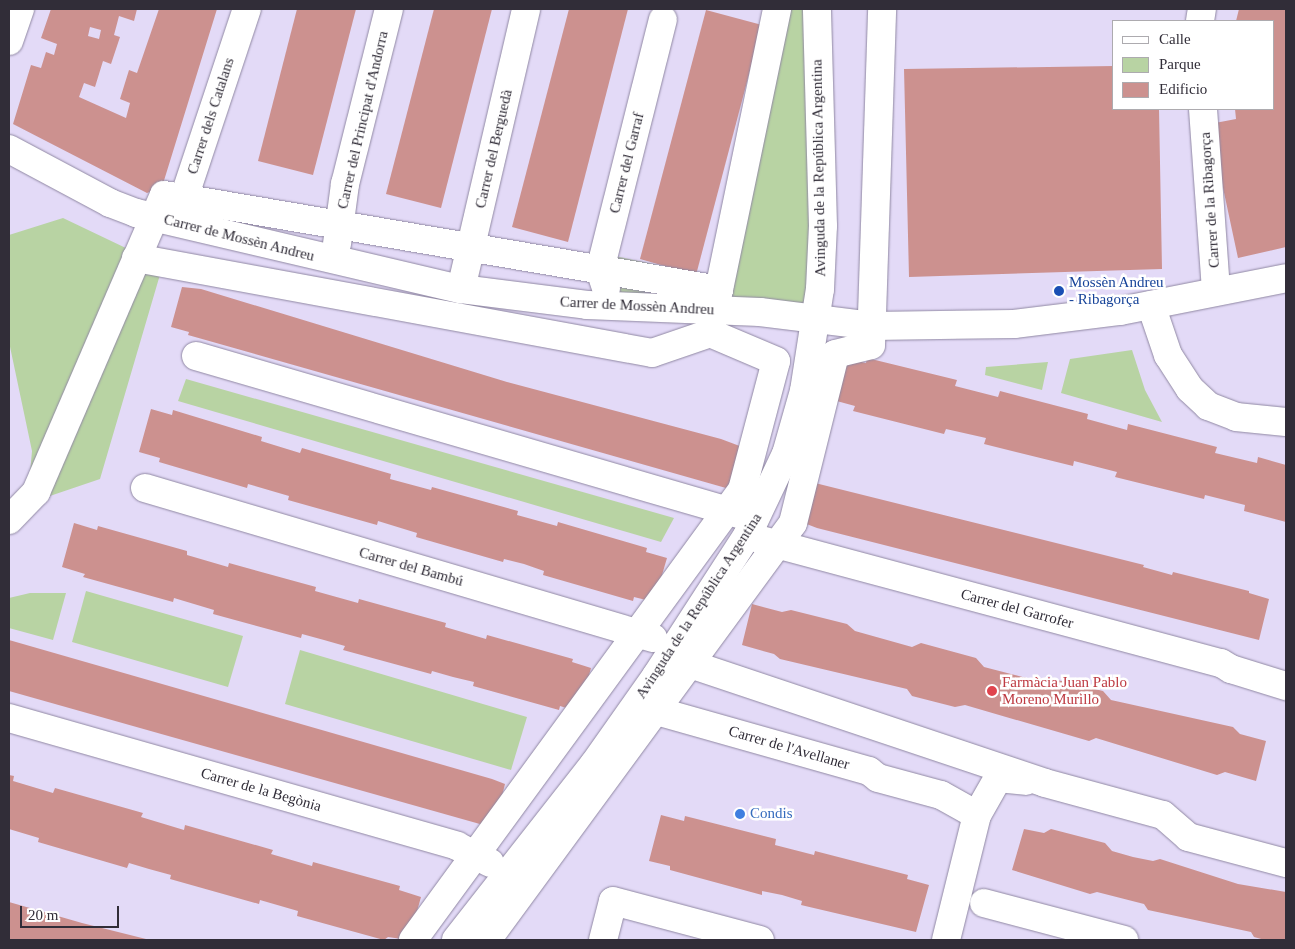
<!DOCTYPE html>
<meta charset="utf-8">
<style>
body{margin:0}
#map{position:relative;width:1295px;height:949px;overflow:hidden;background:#e3daf7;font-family:"Times New Roman",serif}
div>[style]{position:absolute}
.green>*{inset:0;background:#b8d3a3}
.building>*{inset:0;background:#cc918f}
.roads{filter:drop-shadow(0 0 1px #9088a3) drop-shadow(0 0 1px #9088a3)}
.minor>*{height:28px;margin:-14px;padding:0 14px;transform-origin:14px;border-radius:14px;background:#fff}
.dots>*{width:14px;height:14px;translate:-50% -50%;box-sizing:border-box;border:2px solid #fff;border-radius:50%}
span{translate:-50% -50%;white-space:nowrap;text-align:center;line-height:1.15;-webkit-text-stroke:5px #fff;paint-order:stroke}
.street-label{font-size:15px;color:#312d38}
.transit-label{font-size:15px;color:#164399}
.left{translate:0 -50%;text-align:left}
.health-label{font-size:15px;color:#be3a42}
.shop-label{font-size:15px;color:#366cbe}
.frame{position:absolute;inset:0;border:10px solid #312d38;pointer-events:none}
.legend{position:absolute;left:1112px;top:20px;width:162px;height:90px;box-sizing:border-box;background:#fff;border:1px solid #adabaf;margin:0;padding:6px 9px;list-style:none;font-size:15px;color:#312d38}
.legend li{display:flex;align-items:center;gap:10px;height:25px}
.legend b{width:25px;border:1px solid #adabaf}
.scale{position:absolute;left:20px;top:906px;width:99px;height:22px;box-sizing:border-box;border:2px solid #312d38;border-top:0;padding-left:6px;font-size:15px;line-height:18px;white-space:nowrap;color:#312d38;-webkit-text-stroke:4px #fff;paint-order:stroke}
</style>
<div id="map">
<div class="green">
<div style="clip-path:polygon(771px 9px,810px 9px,814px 252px,809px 310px,617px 300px,610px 255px,709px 276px)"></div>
<div style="clip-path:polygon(63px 218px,130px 250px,164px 261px,100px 479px,41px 499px,29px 484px,32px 451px,9px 342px,9px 235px)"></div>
<div style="clip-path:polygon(1132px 350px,1145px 390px,1162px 422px,1061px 393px,1070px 359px)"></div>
<div style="clip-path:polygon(1048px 362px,1042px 390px,985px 375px,986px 367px)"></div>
<div style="clip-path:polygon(186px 379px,674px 518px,661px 542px,178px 401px)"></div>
<div style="clip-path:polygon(86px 591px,243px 636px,228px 687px,72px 642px)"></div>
<div style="clip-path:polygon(30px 593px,66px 593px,53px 640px,9px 628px,9px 598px)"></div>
<div style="clip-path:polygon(300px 650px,527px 717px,511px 770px,285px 704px)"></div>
</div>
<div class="building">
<div style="clip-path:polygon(evenodd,51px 9px,137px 9px,134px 21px,119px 16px,114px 35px,120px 37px,111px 64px,103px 61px,95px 87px,84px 83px,79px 97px,126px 118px,130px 103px,120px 99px,129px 70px,137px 73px,159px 9px,217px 9px,162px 187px,147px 193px,13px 124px,31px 65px,41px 68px,46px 52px,54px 55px,57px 44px,41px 38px,51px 9px,90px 27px,101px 30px,99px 39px,88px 36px,90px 27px)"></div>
<div style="clip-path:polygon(297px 9px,356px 9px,313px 175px,258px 161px)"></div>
<div style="clip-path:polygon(434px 9px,492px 9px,441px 208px,386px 194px)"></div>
<div style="clip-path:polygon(569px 9px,628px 9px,568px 242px,512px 227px)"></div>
<div style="clip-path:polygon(1239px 9px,1286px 9px,1286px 247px,1238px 258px,1219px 169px,1215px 123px,1236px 119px,1235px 109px,1274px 109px,1274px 21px,1236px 21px)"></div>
<div style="clip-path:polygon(706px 10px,762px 25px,696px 275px,640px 259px)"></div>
<div style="clip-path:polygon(1114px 66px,1114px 109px,1159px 109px,1162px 269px,909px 277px,904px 69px)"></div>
<div style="clip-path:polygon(182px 287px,201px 289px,507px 382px,721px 439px,745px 448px,733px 490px,188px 335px,189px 332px,171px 327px)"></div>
<div style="clip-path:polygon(844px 358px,866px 363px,867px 358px,957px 380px,955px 386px,998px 397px,1000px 391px,1088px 414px,1087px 419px,1127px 430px,1128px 424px,1217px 447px,1215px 453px,1257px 463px,1258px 457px,1286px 465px,1286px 522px,1244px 511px,1245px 505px,1205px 495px,1204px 499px,1115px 477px,1117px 472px,1074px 461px,1073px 466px,984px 444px,986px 438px,946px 429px,944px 434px,853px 411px,855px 406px,833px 400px)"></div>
<div style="clip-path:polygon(151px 409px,172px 415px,173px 410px,262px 437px,261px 441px,300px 453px,302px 448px,391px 474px,390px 479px,431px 490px,432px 487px,518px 511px,517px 515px,557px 526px,558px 522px,647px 548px,646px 552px,667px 558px,654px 602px,634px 597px,633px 601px,543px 575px,544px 571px,524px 564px,504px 559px,503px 562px,416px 537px,417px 533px,378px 521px,377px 525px,288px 500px,289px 496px,248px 484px,247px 488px,159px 462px,160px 458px,139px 452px)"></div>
<div style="clip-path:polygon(815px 483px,1144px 565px,1143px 567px,1172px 575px,1173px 572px,1249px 591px,1249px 593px,1269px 599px,1259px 640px,817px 528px,804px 523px)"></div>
<div style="clip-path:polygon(74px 523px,97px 530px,98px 526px,187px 551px,187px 555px,228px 567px,229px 563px,316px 587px,315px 591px,358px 603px,359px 599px,446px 623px,445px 627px,486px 639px,487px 635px,573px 659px,572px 662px,591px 668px,579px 712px,560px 706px,559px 710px,473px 686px,474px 682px,453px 677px,432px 671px,431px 674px,343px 650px,345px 646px,324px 640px,302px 634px,301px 638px,213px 614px,214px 610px,174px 598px,173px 602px,83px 577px,85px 574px,62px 567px)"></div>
<div style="clip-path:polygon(752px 604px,782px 612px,791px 610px,847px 624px,855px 631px,912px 647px,921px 643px,976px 658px,984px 667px,1011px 674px,1041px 682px,1049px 678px,1103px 691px,1111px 700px,1233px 727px,1240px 734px,1266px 741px,1256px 781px,1225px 772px,1217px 775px,1096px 738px,1089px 741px,965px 705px,955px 707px,912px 696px,907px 689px,780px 659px,774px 654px,742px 645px)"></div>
<div style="clip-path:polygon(9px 640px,492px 779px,505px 784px,494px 828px,9px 691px)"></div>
<div style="clip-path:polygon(9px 775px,14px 776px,13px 781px,53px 793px,55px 788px,143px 813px,141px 817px,184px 830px,185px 825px,273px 850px,271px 854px,312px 866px,313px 862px,400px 886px,399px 890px,421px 897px,409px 940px,388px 937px,384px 940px,297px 916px,298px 911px,260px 900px,259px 904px,170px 879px,171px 875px,149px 869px,129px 863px,127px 868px,38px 842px,39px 838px,9px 829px)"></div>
<div style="clip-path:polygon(661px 815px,684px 821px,685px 816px,776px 839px,775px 845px,814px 855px,815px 851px,908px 875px,907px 879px,929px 885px,916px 932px,801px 905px,802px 901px,782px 895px,762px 891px,762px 895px,670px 870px,670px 866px,649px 861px)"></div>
<div style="clip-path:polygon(1024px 829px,1044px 833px,1051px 829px,1105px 843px,1112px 851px,1133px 857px,1153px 861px,1160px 859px,1238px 884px,1286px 892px,1286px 940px,1265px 940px,1254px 937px,1251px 932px,1148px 910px,1144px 904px,1097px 892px,1090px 894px,1012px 870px)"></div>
<div style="clip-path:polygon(9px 902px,82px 923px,150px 940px,9px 940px)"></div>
</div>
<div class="roads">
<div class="minor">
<div style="left:1200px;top:21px;width:12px;rotate:-81deg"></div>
<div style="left:9px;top:41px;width:34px;rotate:-71deg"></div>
<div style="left:1203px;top:109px;width:182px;rotate:85.9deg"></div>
<div style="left:9px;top:149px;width:115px;rotate:28.1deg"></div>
<div style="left:110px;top:203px;width:28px;rotate:21deg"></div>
<div style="left:136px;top:213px;width:334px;rotate:13.2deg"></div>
<div style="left:461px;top:289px;width:127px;rotate:7.2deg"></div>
<div style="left:587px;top:305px;width:173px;rotate:2.3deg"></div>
<div style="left:760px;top:312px;width:113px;rotate:7.1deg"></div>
<div style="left:872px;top:326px;width:142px;rotate:-0.8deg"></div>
<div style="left:1014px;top:324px;width:107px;rotate:-7deg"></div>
<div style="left:1120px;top:311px;width:169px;rotate:-11.2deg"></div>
<div style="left:178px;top:216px;width:218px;rotate:-71.6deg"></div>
<div style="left:337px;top:244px;width:61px;rotate:-82.4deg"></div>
<div style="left:345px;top:184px;width:180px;rotate:-75.9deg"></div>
<div style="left:136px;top:258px;width:525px;rotate:10.43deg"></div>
<div style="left:652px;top:353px;width:61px;rotate:-19deg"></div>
<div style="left:606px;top:288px;width:19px;rotate:-108deg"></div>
<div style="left:600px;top:270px;width:258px;rotate:-75.9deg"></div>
<div style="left:461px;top:289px;width:287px;rotate:-76.9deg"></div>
<div style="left:1151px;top:305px;width:53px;rotate:71.2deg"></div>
<div style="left:1168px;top:355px;width:40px;rotate:57.1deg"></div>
<div style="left:1190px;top:389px;width:25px;rotate:43deg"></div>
<div style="left:1208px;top:406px;width:30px;rotate:21deg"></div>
<div style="left:1236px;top:417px;width:50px;rotate:5.7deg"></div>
<div style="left:196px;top:356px;width:569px;rotate:16.24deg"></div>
<div style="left:145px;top:488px;width:530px;rotate:16.45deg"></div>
<div style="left:9px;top:520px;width:39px;rotate:-46deg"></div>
<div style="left:36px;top:492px;width:323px;rotate:-66.7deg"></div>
<div style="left:164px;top:195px;width:563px;rotate:9.71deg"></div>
<div style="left:761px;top:540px;width:476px;rotate:15deg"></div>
<div style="left:1221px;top:663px;width:12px;rotate:31deg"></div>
<div style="left:1231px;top:669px;width:58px;rotate:17.2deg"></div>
<div style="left:690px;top:664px;width:374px;rotate:18.5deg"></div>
<div style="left:1045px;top:783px;width:122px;rotate:15.2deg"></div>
<div style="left:1163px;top:815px;width:33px;rotate:41deg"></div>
<div style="left:1188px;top:837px;width:101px;rotate:14.9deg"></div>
<div style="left:639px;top:706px;width:239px;rotate:15.8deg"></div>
<div style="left:869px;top:771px;width:11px;rotate:38deg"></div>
<div style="left:878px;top:778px;width:65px;rotate:15.1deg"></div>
<div style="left:941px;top:795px;width:41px;rotate:29.1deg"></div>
<div style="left:9px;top:718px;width:466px;rotate:15.9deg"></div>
<div style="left:457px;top:846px;width:37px;rotate:27deg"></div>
<div style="left:984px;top:903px;width:145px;rotate:14.8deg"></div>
<div style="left:413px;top:940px;width:557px;rotate:-53.83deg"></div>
<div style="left:742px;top:490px;width:133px;rotate:-75.2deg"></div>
<div style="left:776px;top:361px;width:72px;rotate:-157deg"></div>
<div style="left:710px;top:333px;width:331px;rotate:-78.3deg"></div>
<div style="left:456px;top:940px;width:224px;rotate:-51.9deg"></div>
<div style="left:594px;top:764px;width:108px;rotate:-54.8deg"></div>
<div style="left:656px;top:676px;width:167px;rotate:-57deg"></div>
<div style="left:747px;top:536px;width:91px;rotate:-64.6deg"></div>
<div style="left:786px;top:454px;width:66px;rotate:-74.1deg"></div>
<div style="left:804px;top:391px;width:103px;rotate:-81.1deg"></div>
<div style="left:820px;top:289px;width:63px;rotate:-87.3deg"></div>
<div style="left:823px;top:226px;width:217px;rotate:-91.6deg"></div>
<div style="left:487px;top:940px;width:517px;rotate:-53.73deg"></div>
<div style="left:793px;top:523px;width:174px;rotate:-76deg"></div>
<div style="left:835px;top:354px;width:37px;rotate:-14deg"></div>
<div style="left:871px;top:345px;width:336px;rotate:-88.1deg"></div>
<div style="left:603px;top:940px;width:40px;rotate:-75.6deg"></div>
<div style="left:613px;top:901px;width:152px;rotate:14.9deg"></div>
<div style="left:946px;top:940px;width:129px;rotate:-76.1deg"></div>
<div style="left:977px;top:815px;width:43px;rotate:-60.4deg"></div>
<div style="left:998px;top:778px;width:28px;rotate:6deg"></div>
</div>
</div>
<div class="dots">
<div style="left:1059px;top:291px;background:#1a4fb4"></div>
<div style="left:992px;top:691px;background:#e0444e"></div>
<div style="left:740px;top:814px;background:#3f7fe0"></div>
</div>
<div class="street-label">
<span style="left:211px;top:116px;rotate:-72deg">Carrer dels Catalans</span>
<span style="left:363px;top:120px;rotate:-77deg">Carrer del Principat d'Andorra</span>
<span style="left:494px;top:149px;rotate:-77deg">Carrer del Berguedà</span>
<span style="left:627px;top:163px;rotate:-76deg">Carrer del Garraf</span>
<span style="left:819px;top:168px;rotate:-91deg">Avinguda de la República Argentina</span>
<span style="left:1210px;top:200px;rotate:-94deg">Carrer de la Ribagorça</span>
<span style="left:239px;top:238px;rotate:14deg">Carrer de Mossèn Andreu</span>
<span style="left:637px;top:306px;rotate:3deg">Carrer de Mossèn Andreu</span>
<span style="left:411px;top:567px;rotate:16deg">Carrer del Bambú</span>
<span style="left:699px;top:606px;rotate:-57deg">Avinguda de la República Argentina</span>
<span style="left:1017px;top:609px;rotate:15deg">Carrer del Garrofer</span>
<span style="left:789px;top:748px;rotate:16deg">Carrer de l'Avellaner</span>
<span style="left:261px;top:790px;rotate:16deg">Carrer de la Begònia</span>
</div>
<div class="transit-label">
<span class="left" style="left:1069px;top:291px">Mossèn Andreu<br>- Ribagorça</span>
</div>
<div class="health-label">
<span class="left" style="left:1002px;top:691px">Farmàcia Juan Pablo<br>Moreno Murillo</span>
</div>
<div class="shop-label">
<span class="left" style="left:750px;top:814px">Condis</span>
</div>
<div class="frame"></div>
<ul class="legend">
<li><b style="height:6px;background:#fff"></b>Calle</li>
<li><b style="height:14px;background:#b8d3a3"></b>Parque</li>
<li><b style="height:14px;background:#cc918f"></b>Edificio</li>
</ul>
<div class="scale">20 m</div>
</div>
